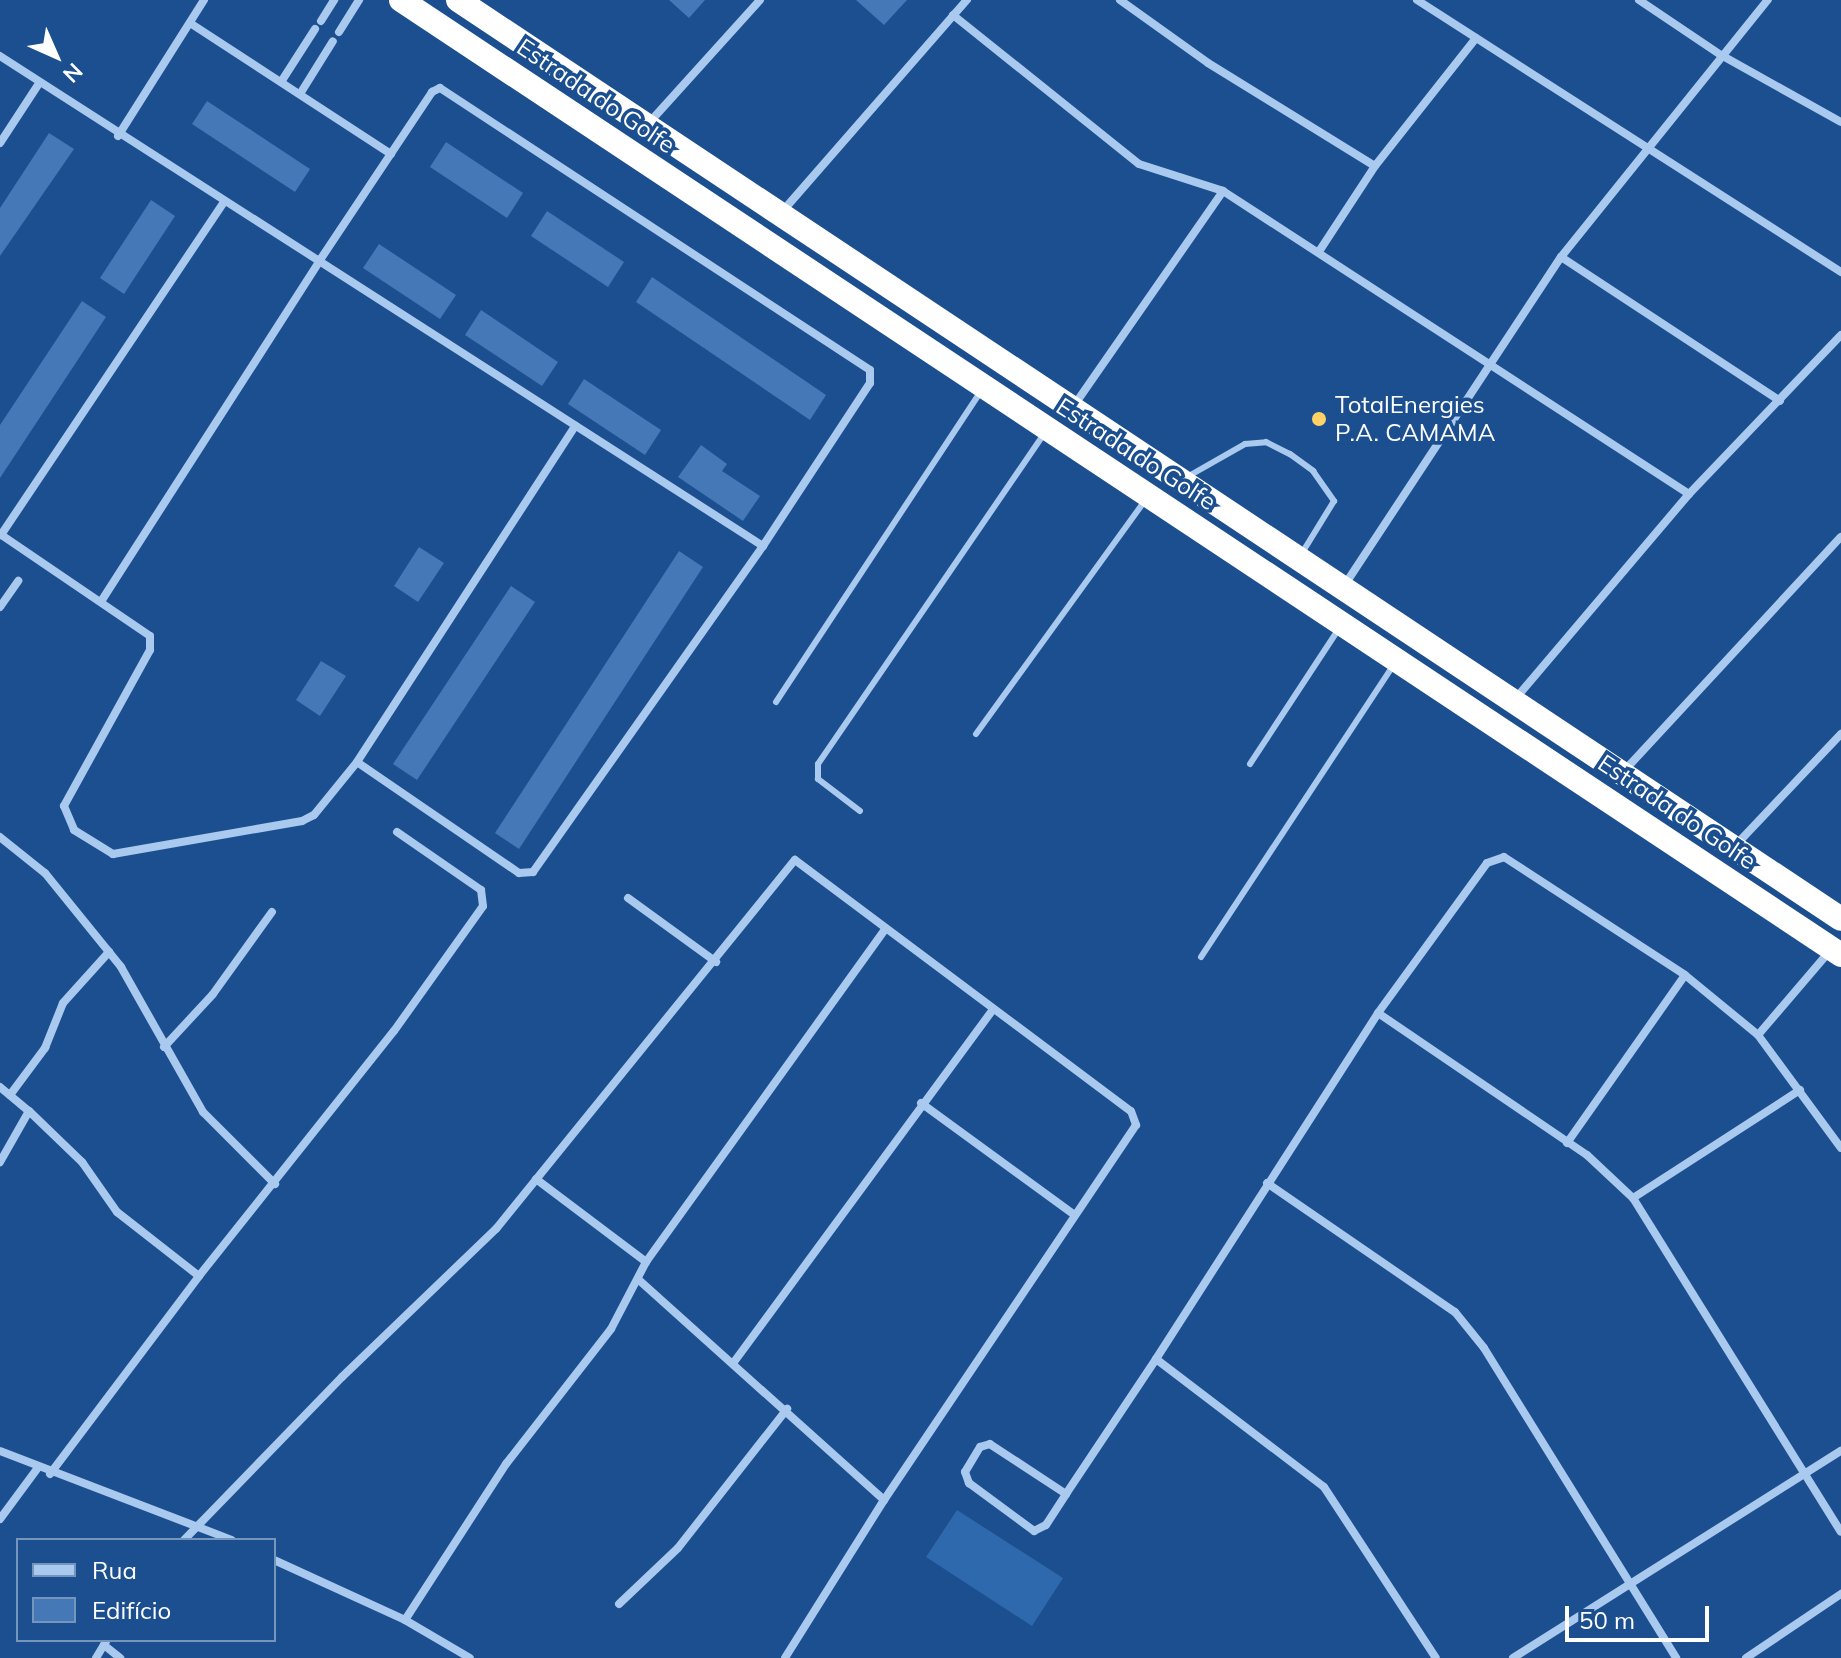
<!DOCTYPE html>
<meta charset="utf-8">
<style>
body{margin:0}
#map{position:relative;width:1841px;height:1658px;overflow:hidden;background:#1b4f8f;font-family:Mulish,sans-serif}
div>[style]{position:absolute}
.green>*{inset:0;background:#2e69ad}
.building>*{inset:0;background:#4478b7}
.lane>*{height:6px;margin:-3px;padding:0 3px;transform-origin:3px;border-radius:3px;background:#a9c9ee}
.street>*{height:8px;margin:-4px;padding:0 4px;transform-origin:4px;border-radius:4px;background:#a9c9ee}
.highway>*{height:24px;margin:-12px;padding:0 12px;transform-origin:12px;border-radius:12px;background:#fff}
.dots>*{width:22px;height:22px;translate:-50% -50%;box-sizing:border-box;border:4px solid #1b4f8f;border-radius:50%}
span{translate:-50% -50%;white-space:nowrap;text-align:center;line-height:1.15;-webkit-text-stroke:7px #1b4f8f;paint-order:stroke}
.street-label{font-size:24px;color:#fff}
.poi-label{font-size:24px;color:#fff}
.left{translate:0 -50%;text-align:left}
.legend{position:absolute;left:16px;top:1538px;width:260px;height:104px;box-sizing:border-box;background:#1b4f8f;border:2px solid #7695bc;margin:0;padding:10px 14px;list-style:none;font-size:24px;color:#fff}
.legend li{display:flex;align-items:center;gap:16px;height:40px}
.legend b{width:40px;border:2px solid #7695bc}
.north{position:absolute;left:16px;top:16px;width:80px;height:80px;-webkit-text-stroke:6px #1b4f8f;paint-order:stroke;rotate:135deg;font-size:22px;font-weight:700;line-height:32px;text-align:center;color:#fff}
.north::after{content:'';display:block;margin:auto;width:28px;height:36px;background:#fff;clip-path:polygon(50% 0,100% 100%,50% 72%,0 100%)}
.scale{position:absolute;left:1565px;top:1606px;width:144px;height:36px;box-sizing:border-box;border:4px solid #fff;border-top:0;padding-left:10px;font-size:24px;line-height:28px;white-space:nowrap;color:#fff;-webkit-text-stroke:6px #1b4f8f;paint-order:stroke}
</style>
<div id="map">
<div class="green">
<div style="clip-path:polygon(957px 1510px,1063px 1578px,1032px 1626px,926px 1557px)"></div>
</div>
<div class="building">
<div style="clip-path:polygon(669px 0,705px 0,689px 18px)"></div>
<div style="clip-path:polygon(856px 0,907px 0,884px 25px)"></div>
<div style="clip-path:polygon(207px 101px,310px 169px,295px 192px,192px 124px)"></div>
<div style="clip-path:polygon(49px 133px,74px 149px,0 256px,0 208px)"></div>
<div style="clip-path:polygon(446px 142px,523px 193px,507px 218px,430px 167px)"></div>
<div style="clip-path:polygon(151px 200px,175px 216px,124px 294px,100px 278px)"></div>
<div style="clip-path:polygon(547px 211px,624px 262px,608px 287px,531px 236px)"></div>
<div style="clip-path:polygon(379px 244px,456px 295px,440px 319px,363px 268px)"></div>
<div style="clip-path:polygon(652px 277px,826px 395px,810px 420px,636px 302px)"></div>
<div style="clip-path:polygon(82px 301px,106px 317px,0 478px,0 425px)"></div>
<div style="clip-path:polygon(481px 310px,558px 362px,542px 386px,465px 335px)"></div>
<div style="clip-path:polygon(584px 379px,661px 430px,645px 455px,568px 404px)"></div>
<div style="clip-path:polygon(701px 445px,727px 464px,722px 471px,760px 496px,743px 521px,678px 477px)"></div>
<div style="clip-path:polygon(419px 547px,444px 563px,418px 602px,394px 586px)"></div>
<div style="clip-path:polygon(679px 551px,703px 567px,519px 849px,495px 833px)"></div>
<div style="clip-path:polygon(511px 586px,535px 602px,417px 780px,393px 764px)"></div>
<div style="clip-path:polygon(321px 661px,346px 676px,320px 716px,296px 700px)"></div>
</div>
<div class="lane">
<div style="left:1187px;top:477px;width:67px;rotate:-29.6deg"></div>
<div style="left:1245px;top:444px;width:21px;rotate:-5deg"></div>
<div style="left:1266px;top:442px;width:27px;rotate:27deg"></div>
<div style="left:1290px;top:454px;width:29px;rotate:36deg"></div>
<div style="left:1313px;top:471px;width:37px;rotate:55deg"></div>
<div style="left:1334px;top:501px;width:61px;rotate:121.6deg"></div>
<div style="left:776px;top:702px;width:374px;rotate:-56.6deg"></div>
<div style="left:976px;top:734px;width:286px;rotate:-54.1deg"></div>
<div style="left:1250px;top:764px;width:160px;rotate:-56.7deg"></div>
<div style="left:860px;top:811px;width:53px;rotate:-142.7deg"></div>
<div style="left:818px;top:779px;width:15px;rotate:-90deg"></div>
<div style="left:818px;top:764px;width:402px;rotate:-55.6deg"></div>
<div style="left:1201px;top:957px;width:349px;rotate:-56.6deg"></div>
</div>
<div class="street">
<div style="left:1120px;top:0;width:108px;rotate:35.6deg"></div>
<div style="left:1208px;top:63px;width:196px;rotate:31.7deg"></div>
<div style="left:1417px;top:0;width:504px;rotate:32.68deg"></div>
<div style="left:1639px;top:0;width:99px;rotate:33.9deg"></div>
<div style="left:1721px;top:55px;width:137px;rotate:29.2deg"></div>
<div style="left:953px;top:15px;width:238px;rotate:38.7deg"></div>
<div style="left:1139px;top:164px;width:88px;rotate:17.8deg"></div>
<div style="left:1223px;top:191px;width:556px;rotate:33.03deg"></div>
<div style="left:321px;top:21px;width:25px;rotate:-58deg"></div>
<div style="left:190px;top:23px;width:240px;rotate:33.1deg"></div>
<div style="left:339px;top:32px;width:38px;rotate:-58deg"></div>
<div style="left:0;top:56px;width:907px;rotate:32.71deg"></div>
<div style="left:281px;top:82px;width:63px;rotate:-57.3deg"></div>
<div style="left:300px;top:94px;width:62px;rotate:-58.1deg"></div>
<div style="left:648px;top:124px;width:167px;rotate:-47.9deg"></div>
<div style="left:118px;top:136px;width:161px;rotate:-57.7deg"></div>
<div style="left:0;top:143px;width:69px;rotate:-56.8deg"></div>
<div style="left:781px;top:213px;width:283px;rotate:-48.9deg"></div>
<div style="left:1320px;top:250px;width:100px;rotate:-56.8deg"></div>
<div style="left:1375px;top:166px;width:163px;rotate:-51.7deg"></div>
<div style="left:1561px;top:257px;width:262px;rotate:33.3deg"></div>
<div style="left:1073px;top:407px;width:263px;rotate:-55.2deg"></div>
<div style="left:0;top:534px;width:181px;rotate:34.2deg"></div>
<div style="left:150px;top:636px;width:14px;rotate:90deg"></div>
<div style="left:150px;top:650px;width:178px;rotate:118.9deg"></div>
<div style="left:64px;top:806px;width:26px;rotate:67deg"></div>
<div style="left:74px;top:830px;width:46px;rotate:31.6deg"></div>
<div style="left:113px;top:854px;width:192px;rotate:-9.9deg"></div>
<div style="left:302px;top:821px;width:13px;rotate:-27deg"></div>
<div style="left:314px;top:815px;width:68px;rotate:-50.9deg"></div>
<div style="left:357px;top:762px;width:401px;rotate:-57deg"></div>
<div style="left:1px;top:535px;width:399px;rotate:-56.2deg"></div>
<div style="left:1344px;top:586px;width:394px;rotate:-56.6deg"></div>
<div style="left:1561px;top:257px;width:330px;rotate:-51.2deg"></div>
<div style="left:102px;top:600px;width:400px;rotate:-57.3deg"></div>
<div style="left:318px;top:263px;width:206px;rotate:-56.3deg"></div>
<div style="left:432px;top:92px;width:9px;rotate:-27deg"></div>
<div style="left:440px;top:88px;width:514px;rotate:33.26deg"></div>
<div style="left:870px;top:370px;width:13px;rotate:90deg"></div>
<div style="left:870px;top:383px;width:195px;rotate:123.3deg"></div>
<div style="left:763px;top:546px;width:399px;rotate:125.2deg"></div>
<div style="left:533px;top:872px;width:14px;rotate:176deg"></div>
<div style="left:519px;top:873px;width:196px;rotate:-145.6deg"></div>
<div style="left:0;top:607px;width:32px;rotate:-55deg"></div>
<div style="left:1516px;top:698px;width:267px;rotate:-49.7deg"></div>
<div style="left:1689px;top:494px;width:220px;rotate:-46.3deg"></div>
<div style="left:1624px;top:771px;width:319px;rotate:-47.2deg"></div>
<div style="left:0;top:837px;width:58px;rotate:38.7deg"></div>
<div style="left:45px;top:873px;width:121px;rotate:51deg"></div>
<div style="left:121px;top:967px;width:167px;rotate:60.5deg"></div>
<div style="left:203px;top:1112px;width:102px;rotate:45deg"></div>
<div style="left:1734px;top:847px;width:156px;rotate:-46.6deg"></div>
<div style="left:628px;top:898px;width:109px;rotate:36deg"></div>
<div style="left:1378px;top:1013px;width:253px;rotate:34.2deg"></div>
<div style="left:1587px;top:1155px;width:63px;rotate:43.1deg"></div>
<div style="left:1633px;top:1198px;width:393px;rotate:58.1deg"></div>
<div style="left:1758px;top:1035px;width:109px;rotate:-49.5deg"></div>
<div style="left:164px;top:1047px;width:72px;rotate:-47.2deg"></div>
<div style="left:213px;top:994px;width:101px;rotate:-54.3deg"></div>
<div style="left:0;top:1087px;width:38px;rotate:40deg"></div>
<div style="left:29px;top:1111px;width:59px;rotate:119.6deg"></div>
<div style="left:10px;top:1095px;width:59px;rotate:-53.3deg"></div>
<div style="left:45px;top:1048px;width:48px;rotate:-68.2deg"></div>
<div style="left:63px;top:1003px;width:69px;rotate:-48deg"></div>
<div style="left:921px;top:1103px;width:188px;rotate:36.1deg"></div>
<div style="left:29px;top:1111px;width:74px;rotate:43.9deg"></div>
<div style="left:82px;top:1162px;width:61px;rotate:55deg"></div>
<div style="left:117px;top:1212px;width:104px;rotate:38deg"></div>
<div style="left:1567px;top:1143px;width:205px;rotate:-54.9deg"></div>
<div style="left:536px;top:1179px;width:138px;rotate:37deg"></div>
<div style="left:1267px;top:1183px;width:228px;rotate:34.5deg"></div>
<div style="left:1455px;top:1312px;width:46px;rotate:51.1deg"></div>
<div style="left:1484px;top:1348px;width:365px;rotate:58.2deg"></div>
<div style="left:1633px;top:1198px;width:199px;rotate:-32.9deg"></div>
<div style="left:640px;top:1281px;width:328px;rotate:41.9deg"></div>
<div style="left:1156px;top:1359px;width:211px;rotate:37.3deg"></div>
<div style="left:1324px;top:1487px;width:204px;rotate:56.8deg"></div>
<div style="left:734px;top:1362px;width:437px;rotate:-53.7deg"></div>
<div style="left:0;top:1451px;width:248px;rotate:21deg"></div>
<div style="left:50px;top:1474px;width:248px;rotate:-53deg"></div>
<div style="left:199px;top:1276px;width:313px;rotate:-51.5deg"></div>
<div style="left:394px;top:1031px;width:153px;rotate:-54.5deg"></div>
<div style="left:483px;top:906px;width:16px;rotate:-97deg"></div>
<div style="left:481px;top:890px;width:102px;rotate:-145.4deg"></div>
<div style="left:1066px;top:1494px;width:91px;rotate:-146.7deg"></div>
<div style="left:990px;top:1444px;width:10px;rotate:163deg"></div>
<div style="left:980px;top:1447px;width:29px;rotate:121deg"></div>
<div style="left:965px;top:1472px;width:12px;rotate:70deg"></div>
<div style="left:969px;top:1483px;width:81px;rotate:36.4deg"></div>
<div style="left:1034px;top:1531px;width:13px;rotate:-27deg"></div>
<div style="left:1046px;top:1525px;width:37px;rotate:-57deg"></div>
<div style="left:1066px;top:1494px;width:162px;rotate:-56.3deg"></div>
<div style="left:1156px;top:1359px;width:411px;rotate:-57.3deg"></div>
<div style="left:1378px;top:1013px;width:185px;rotate:-54deg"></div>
<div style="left:1487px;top:863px;width:18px;rotate:-19deg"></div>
<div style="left:1504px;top:857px;width:216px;rotate:33.1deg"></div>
<div style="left:1685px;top:975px;width:94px;rotate:39.4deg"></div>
<div style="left:1758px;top:1035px;width:140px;rotate:53.7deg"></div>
<div style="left:0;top:1519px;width:62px;rotate:-53.5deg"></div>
<div style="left:184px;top:1540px;width:227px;rotate:-45.9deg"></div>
<div style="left:342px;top:1377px;width:214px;rotate:-43.9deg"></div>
<div style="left:496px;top:1229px;width:475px;rotate:-51deg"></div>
<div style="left:795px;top:860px;width:419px;rotate:36.8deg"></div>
<div style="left:1131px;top:1111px;width:15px;rotate:70deg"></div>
<div style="left:1136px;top:1125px;width:452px;rotate:123.9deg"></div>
<div style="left:884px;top:1500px;width:186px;rotate:122.1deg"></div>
<div style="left:274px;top:1560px;width:144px;rotate:24.6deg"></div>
<div style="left:405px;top:1620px;width:75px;rotate:30.3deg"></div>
<div style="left:619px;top:1604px;width:81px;rotate:-43.5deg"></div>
<div style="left:678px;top:1548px;width:177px;rotate:-51.9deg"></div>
<div style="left:405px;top:1620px;width:186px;rotate:-57.1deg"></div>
<div style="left:506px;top:1464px;width:171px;rotate:-52.1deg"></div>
<div style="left:611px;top:1329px;width:76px;rotate:-62.4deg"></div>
<div style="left:646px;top:1262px;width:409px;rotate:-54.3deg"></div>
<div style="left:104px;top:1645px;width:21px;rotate:39deg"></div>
<div style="left:96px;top:1658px;width:21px;rotate:-59deg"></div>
<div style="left:1513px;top:1658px;width:388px;rotate:-32.3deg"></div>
<div style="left:1746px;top:1658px;width:115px;rotate:-34deg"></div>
</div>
<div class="highway">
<div style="left:401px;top:0;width:1728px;rotate:33.55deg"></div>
<div style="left:458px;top:0;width:1660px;rotate:33.6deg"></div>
</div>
<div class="dots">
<div style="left:1319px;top:419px;background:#ffd166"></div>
</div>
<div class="street-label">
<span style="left:596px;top:96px;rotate:34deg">Estrada do Golfe</span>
<span style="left:1136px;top:454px;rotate:33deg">Estrada do Golfe</span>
<span style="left:1677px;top:812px;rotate:34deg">Estrada do Golfe</span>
</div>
<div class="poi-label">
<span class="left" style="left:1335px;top:419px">TotalEnergies<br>P.A. CAMAMA</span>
</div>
<ul class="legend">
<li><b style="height:10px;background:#a9c9ee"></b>Rua</li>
<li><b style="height:22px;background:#4478b7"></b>Edifício</li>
</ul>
<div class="north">N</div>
<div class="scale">50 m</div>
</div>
